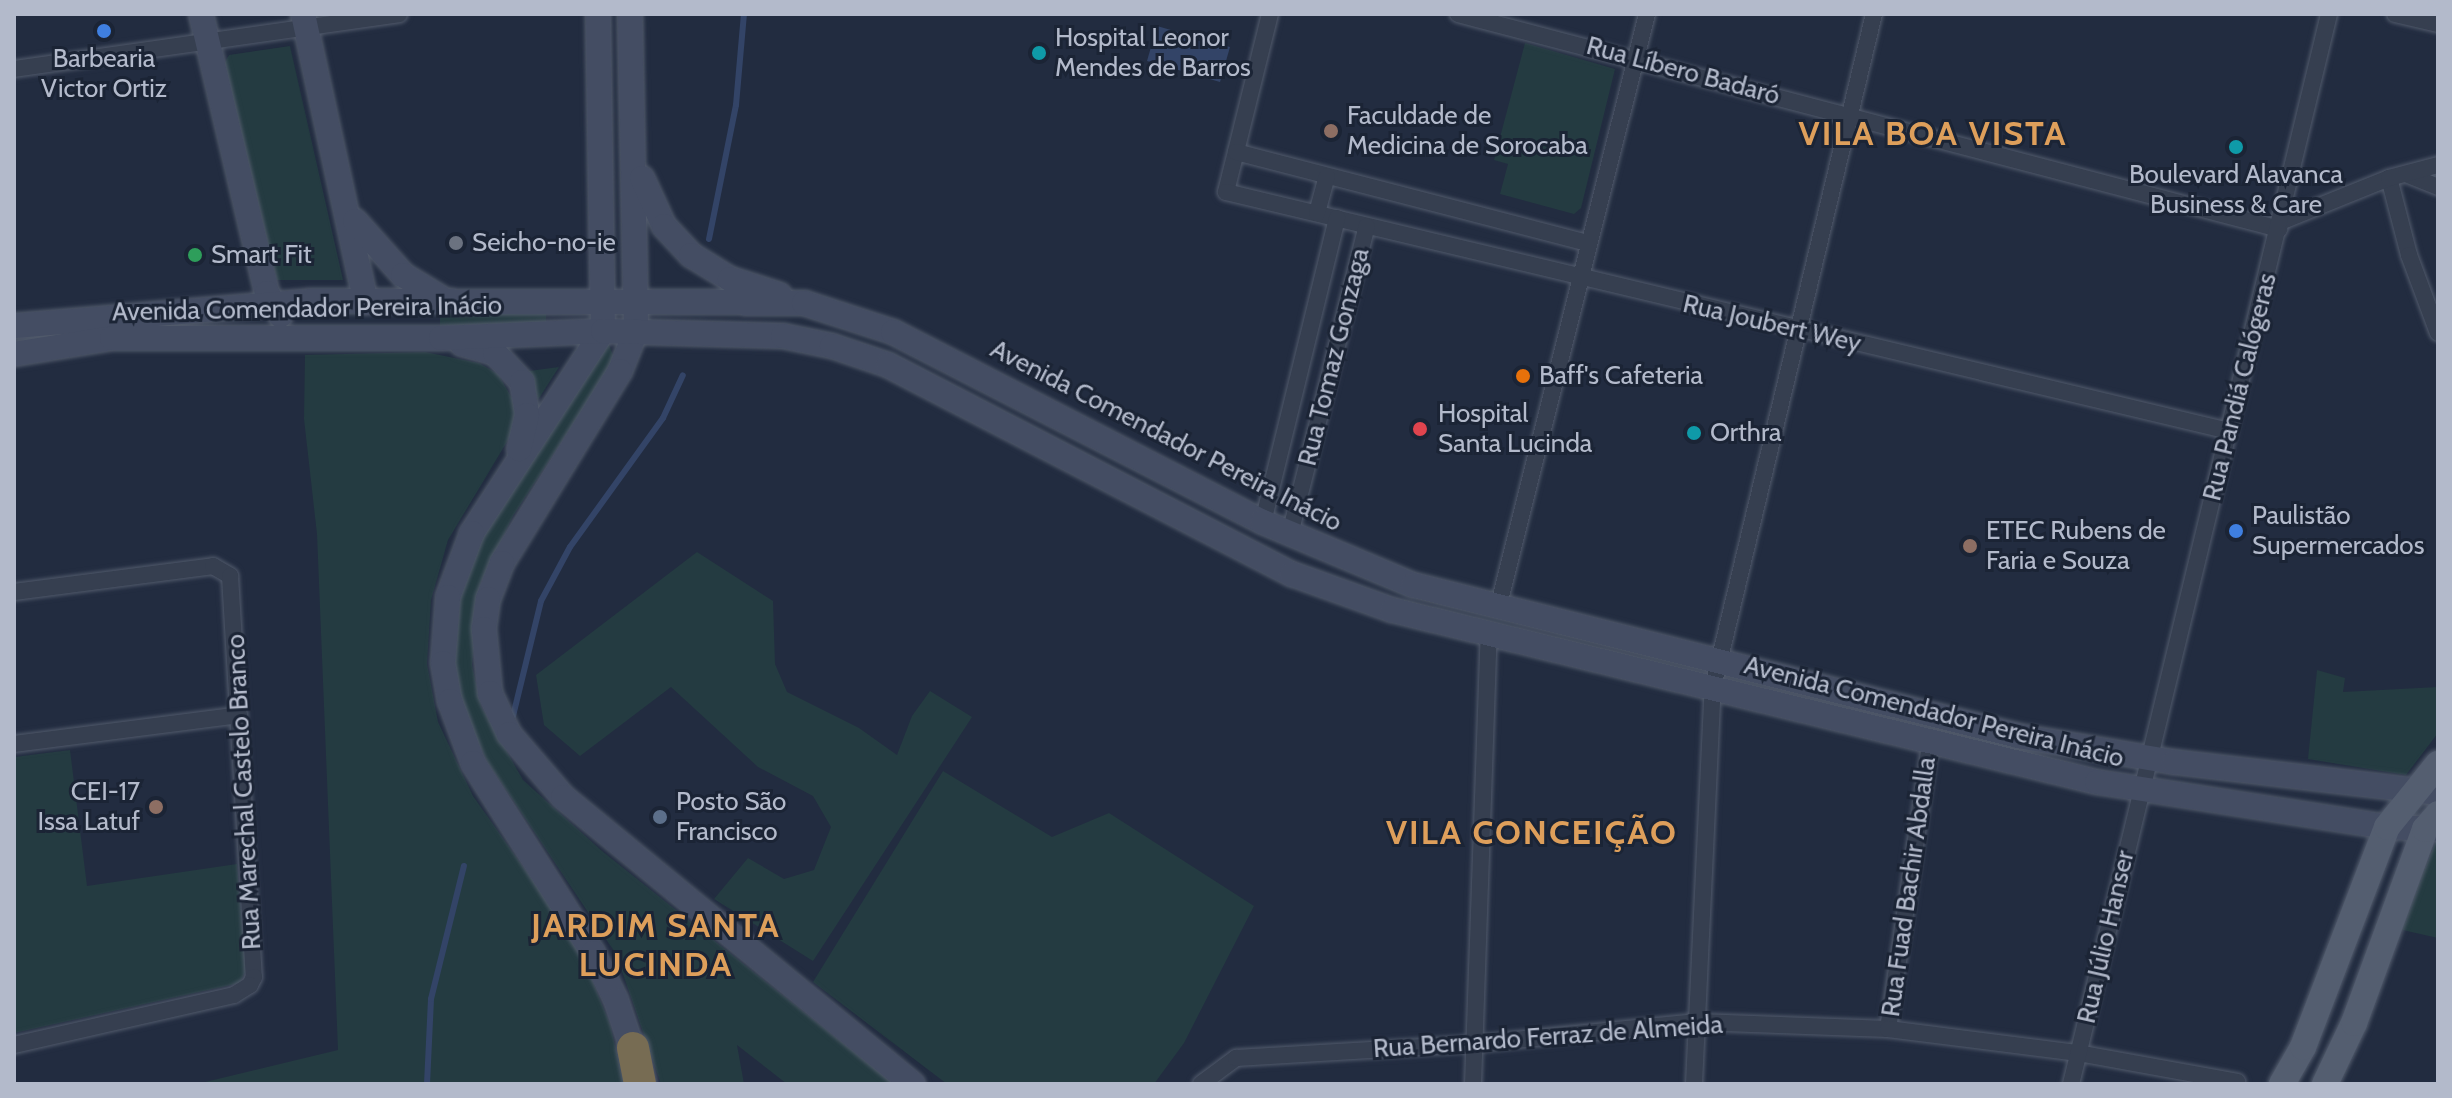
<!DOCTYPE html>
<meta charset="utf-8">
<style>
body{margin:0}
#map{position:relative;width:2452px;height:1098px;overflow:hidden;background:#222c40;font-family:Cabin,sans-serif}
div>[style]{position:absolute}
.green>*{inset:0;background:#243b41}
.water>*{inset:0;background:#334467}
.stream>*{height:6px;margin:-3px;padding:0 3px;transform-origin:3px;border-radius:3px;background:#334467}
.roads{filter:drop-shadow(0 0 2px #515a6b) drop-shadow(0 0 2px #515a6b)}
.street>*{height:16px;margin:-8px;padding:0 8px;transform-origin:8px;border-radius:8px;background:#363f50}
.secondary>*{height:24px;margin:-12px;padding:0 12px;transform-origin:12px;border-radius:12px;background:#444d63}
.primary>*{height:26px;margin:-13px;padding:0 13px;transform-origin:13px;border-radius:13px;background:#545e70}
.highway>*{height:32px;margin:-16px;padding:0 16px;transform-origin:16px;border-radius:16px;background:#776c53}
.dots>*{width:22px;height:22px;translate:-50% -50%;box-sizing:border-box;border:4px solid #1b2435;border-radius:50%}
span{translate:-50% -50%;white-space:nowrap;text-align:center;line-height:1.15;-webkit-text-stroke:6px #1b2435;paint-order:stroke}
.poi-label{font-size:26px;color:#b3bacb}
.left{translate:0 -50%;text-align:left}
.right{translate:-100% -50%;text-align:right}
.street-label{font-size:26px;color:#b3bacb}
.district-label{font-size:34px;color:#de9f5b;font-weight:700;letter-spacing:2px}
.frame{position:absolute;inset:0;border:16px solid #b3bacb;pointer-events:none}
</style>
<div id="map">
<div class="green">
<div style="clip-path:polygon(1525px 43px,1615px 69px,1581px 208px,1574px 214px,1500px 194px,1508px 164px,1494px 160px)"></div>
<div style="clip-path:polygon(290px 46px,343px 280px,277px 280px,224px 64px,229px 55px)"></div>
<div style="clip-path:polygon(440px 314px,546px 314px,546px 325px,440px 326px)"></div>
<div style="clip-path:polygon(609px 345px,615px 360px,513px 516px,480px 584px,472px 665px,481px 706px,523px 780px,602px 851px,894px 1084px,787px 1084px,737px 1045px,744px 1084px,661px 1084px,616px 954px,488px 763px,465px 715px,454px 671px,462px 581px,481px 537px,600px 346px)"></div>
<div style="clip-path:polygon(425px 352px,479px 363px,498px 374px,516px 405px,517px 425px,448px 540px,431px 600px,427px 664px,438px 722px,473px 796px,577px 943px,610px 1024px,624px 1084px,197px 1084px,338px 1050px,317px 534px,304px 419px,305px 355px)"></div>
<div style="clip-path:polygon(559px 367px,538px 400px,529px 371px)"></div>
<div style="clip-path:polygon(697px 552px,773px 601px,775px 664px,787px 692px,859px 728px,897px 755px,912px 716px,930px 691px,972px 717px,813px 961px,714px 899px,748px 858px,784px 879px,814px 870px,831px 827px,813px 796px,758px 767px,671px 687px,580px 756px,544px 725px,536px 675px)"></div>
<div style="clip-path:polygon(2317px 670px,2345px 678px,2343px 692px,2438px 687px,2438px 733px,2406px 775px,2308px 759px)"></div>
<div style="clip-path:polygon(70px 750px,87px 886px,237px 864px,246px 970px,240px 983px,14px 1033px,14px 757px)"></div>
<div style="clip-path:polygon(943px 771px,1052px 837px,1109px 813px,1254px 906px,1184px 1043px,1154px 1084px,947px 1084px,813px 982px)"></div>
<div style="clip-path:polygon(2438px 837px,2438px 938px,2398px 929px)"></div>
</div>
<div class="water">
<div style="clip-path:polygon(1157px 26px,1230px 47px,1220px 82px,1147px 61px)"></div>
</div>
<div class="stream">
<div style="left:709px;top:239px;width:137px;rotate:-78.6deg"></div>
<div style="left:736px;top:105px;width:91px;rotate:-85deg"></div>
<div style="left:513px;top:716px;width:118px;rotate:-76.3deg"></div>
<div style="left:541px;top:601px;width:61px;rotate:-61.8deg"></div>
<div style="left:570px;top:547px;width:159px;rotate:-54.2deg"></div>
<div style="left:663px;top:418px;width:47px;rotate:-65.1deg"></div>
<div style="left:427px;top:1084px;width:85px;rotate:-87.3deg"></div>
<div style="left:431px;top:999px;width:137px;rotate:-76.1deg"></div>
</div>
<div class="roads">
<div class="street">
<div style="left:1270px;top:14px;width:183px;rotate:103.9deg"></div>
<div style="left:1226px;top:192px;width:1031px;rotate:13.4deg"></div>
<div style="left:1458px;top:14px;width:849px;rotate:14.67deg"></div>
<div style="left:2395px;top:14px;width:44px;rotate:13.1deg"></div>
<div style="left:14px;top:69px;width:389px;rotate:-8.1deg"></div>
<div style="left:1236px;top:152px;width:364px;rotate:14.5deg"></div>
<div style="left:2406px;top:174px;width:35px;rotate:22deg"></div>
<div style="left:2389px;top:178px;width:80px;rotate:75.4deg"></div>
<div style="left:2409px;top:255px;width:83px;rotate:69.6deg"></div>
<div style="left:1317px;top:213px;width:38px;rotate:-75deg"></div>
<div style="left:2280px;top:222px;width:118px;rotate:-22deg"></div>
<div style="left:2389px;top:178px;width:51px;rotate:-14.9deg"></div>
<div style="left:1263px;top:522px;width:313px;rotate:-76.3deg"></div>
<div style="left:1290px;top:534px;width:317px;rotate:-76deg"></div>
<div style="left:14px;top:592px;width:201px;rotate:-7.4deg"></div>
<div style="left:213px;top:566px;width:20px;rotate:30deg"></div>
<div style="left:230px;top:576px;width:402px;rotate:86.6deg"></div>
<div style="left:254px;top:977px;width:9px;rotate:117deg"></div>
<div style="left:250px;top:985px;width:19px;rotate:148deg"></div>
<div style="left:234px;top:995px;width:226px;rotate:167.2deg"></div>
<div style="left:1498px;top:608px;width:612px;rotate:-75.92deg"></div>
<div style="left:14px;top:744px;width:227px;rotate:-7.3deg"></div>
<div style="left:1888px;top:1029px;width:288px;rotate:-81.6deg"></div>
<div style="left:1201px;top:1084px;width:44px;rotate:-36.6deg"></div>
<div style="left:1236px;top:1058px;width:238px;rotate:-3.4deg"></div>
<div style="left:1474px;top:1044px;width:225px;rotate:-5.6deg"></div>
<div style="left:1698px;top:1022px;width:190px;rotate:2.1deg"></div>
<div style="left:1888px;top:1029px;width:192px;rotate:7.2deg"></div>
<div style="left:2078px;top:1053px;width:162px;rotate:10.3deg"></div>
<div style="left:1473px;top:1084px;width:450px;rotate:-88deg"></div>
<div style="left:1694px;top:1084px;width:397px;rotate:-87.3deg"></div>
<div style="left:1713px;top:687px;width:692px;rotate:-76.55deg"></div>
<div style="left:2071px;top:1084px;width:1101px;rotate:-76.44deg"></div>
</div>
<div class="secondary">
<div style="left:201px;top:14px;width:287px;rotate:76.7deg"></div>
<div style="left:267px;top:293px;width:26px;rotate:59deg"></div>
<div style="left:303px;top:14px;width:295px;rotate:77.7deg"></div>
<div style="left:598px;top:14px;width:317px;rotate:89.1deg"></div>
<div style="left:603px;top:331px;width:241px;rotate:123deg"></div>
<div style="left:472px;top:533px;width:68px;rotate:110.6deg"></div>
<div style="left:448px;top:597px;width:66px;rotate:94.3deg"></div>
<div style="left:443px;top:663px;width:39px;rotate:80deg"></div>
<div style="left:450px;top:701px;width:66px;rotate:69.6deg"></div>
<div style="left:473px;top:763px;width:225px;rotate:57.7deg"></div>
<div style="left:593px;top:953px;width:52px;rotate:63.9deg"></div>
<div style="left:616px;top:1000px;width:66px;rotate:71.6deg"></div>
<div style="left:630px;top:14px;width:317px;rotate:88.9deg"></div>
<div style="left:636px;top:331px;width:43px;rotate:111.8deg"></div>
<div style="left:620px;top:371px;width:225px;rotate:121.6deg"></div>
<div style="left:502px;top:563px;width:39px;rotate:111deg"></div>
<div style="left:488px;top:599px;width:30px;rotate:98deg"></div>
<div style="left:484px;top:629px;width:64px;rotate:84.6deg"></div>
<div style="left:490px;top:693px;width:45px;rotate:65.1deg"></div>
<div style="left:509px;top:734px;width:83px;rotate:49.4deg"></div>
<div style="left:563px;top:797px;width:453px;rotate:39.4deg"></div>
<div style="left:642px;top:178px;width:53px;rotate:65.4deg"></div>
<div style="left:664px;top:226px;width:40px;rotate:47deg"></div>
<div style="left:691px;top:255px;width:46px;rotate:31.6deg"></div>
<div style="left:730px;top:279px;width:52px;rotate:17.7deg"></div>
<div style="left:355px;top:221px;width:72px;rotate:48.4deg"></div>
<div style="left:403px;top:275px;width:50px;rotate:31.2deg"></div>
<div style="left:14px;top:326px;width:297px;rotate:-4.8deg"></div>
<div style="left:310px;top:301px;width:494px;rotate:0.2deg"></div>
<div style="left:804px;top:303px;width:94px;rotate:18deg"></div>
<div style="left:893px;top:332px;width:416px;rotate:27.2deg"></div>
<div style="left:1263px;top:522px;width:163px;rotate:22.8deg"></div>
<div style="left:1413px;top:585px;width:624px;rotate:14.01deg"></div>
<div style="left:2018px;top:736px;width:158px;rotate:9.5deg"></div>
<div style="left:2174px;top:762px;width:266px;rotate:6.7deg"></div>
<div style="left:462px;top:344px;width:34px;rotate:15deg"></div>
<div style="left:495px;top:353px;width:40px;rotate:47deg"></div>
<div style="left:522px;top:382px;width:33px;rotate:81deg"></div>
<div style="left:527px;top:415px;width:35px;rotate:103deg"></div>
<div style="left:14px;top:354px;width:99px;rotate:-9.3deg"></div>
<div style="left:112px;top:338px;width:329px"></div>
<div style="left:441px;top:338px;width:162px;rotate:-2.5deg"></div>
<div style="left:603px;top:331px;width:180px;rotate:1.6deg"></div>
<div style="left:783px;top:336px;width:50px;rotate:11.5deg"></div>
<div style="left:832px;top:346px;width:59px;rotate:18.7deg"></div>
<div style="left:888px;top:365px;width:455px;rotate:27.4deg"></div>
<div style="left:1292px;top:574px;width:106px;rotate:19.8deg"></div>
<div style="left:1392px;top:610px;width:726px;rotate:13.71deg"></div>
<div style="left:2097px;top:782px;width:293px;rotate:8.8deg"></div>
<div style="left:2387px;top:827px;width:51px;rotate:2.2deg"></div>
</div>
<div class="primary">
<div style="left:2282px;top:1084px;width:43px;rotate:-60.4deg"></div>
<div style="left:2303px;top:1047px;width:235px;rotate:-69.1deg"></div>
<div style="left:2387px;top:827px;width:81px;rotate:-51deg"></div>
<div style="left:2325px;top:1084px;width:68px;rotate:-64.6deg"></div>
<div style="left:2354px;top:1023px;width:207px;rotate:-69.9deg"></div>
<div style="left:2425px;top:829px;width:20px;rotate:-49deg"></div>
</div>
<div class="highway">
<div style="left:633px;top:1048px;width:37px;rotate:79deg"></div>
</div>
</div>
<div class="dots">
<div style="left:104px;top:31px;background:#3f7fe0"></div>
<div style="left:1039px;top:53px;background:#0f9aa8"></div>
<div style="left:1331px;top:131px;background:#8d6e63"></div>
<div style="left:2236px;top:147px;background:#0f9aa8"></div>
<div style="left:456px;top:243px;background:#6b7280"></div>
<div style="left:195px;top:255px;background:#2e9e5b"></div>
<div style="left:1523px;top:376px;background:#e8710a"></div>
<div style="left:1420px;top:429px;background:#e0444e"></div>
<div style="left:1694px;top:433px;background:#0f9aa8"></div>
<div style="left:2236px;top:531px;background:#3f7fe0"></div>
<div style="left:1970px;top:546px;background:#8d6e63"></div>
<div style="left:156px;top:807px;background:#8d6e63"></div>
<div style="left:660px;top:817px;background:#5c6f8a"></div>
</div>
<div class="poi-label">
<span class="left" style="left:1055px;top:53px">Hospital Leonor<br>Mendes de Barros</span>
<span style="left:104px;top:74px">Barbearia<br>Victor Ortiz</span>
<span class="left" style="left:1347px;top:131px">Faculdade de<br>Medicina de Sorocaba</span>
<span style="left:2236px;top:190px">Boulevard Alavanca<br>Business &amp; Care</span>
<span class="left" style="left:472px;top:243px">Seicho-no-ie</span>
<span class="left" style="left:211px;top:255px">Smart Fit</span>
<span class="left" style="left:1539px;top:376px">Baff's Cafeteria</span>
<span class="left" style="left:1438px;top:429px">Hospital<br>Santa Lucinda</span>
<span class="left" style="left:1710px;top:433px">Orthra</span>
<span class="left" style="left:2252px;top:531px">Paulistão<br>Supermercados</span>
<span class="left" style="left:1986px;top:546px">ETEC Rubens de<br>Faria e Souza</span>
<span class="right" style="left:140px;top:807px">CEI-17<br>Issa Latuf</span>
<span class="left" style="left:676px;top:817px">Posto São<br>Francisco</span>
</div>
<div class="street-label">
<span style="left:1683px;top:71px;rotate:15deg">Rua Líbero Badaró</span>
<span style="left:307px;top:309px;rotate:-1deg">Avenida Comendador Pereira Inácio</span>
<span style="left:1772px;top:324px;rotate:13deg">Rua Joubert Wey</span>
<span style="left:1334px;top:357px;rotate:-76deg">Rua Tomaz Gonzaga</span>
<span style="left:2240px;top:387px;rotate:-76deg">Rua Pandiá Calógeras</span>
<span style="left:1166px;top:436px;rotate:27deg">Avenida Comendador Pereira Inácio</span>
<span style="left:1934px;top:712px;rotate:14deg">Avenida Comendador Pereira Inácio</span>
<span style="left:244px;top:792px;rotate:-93deg">Rua Marechal Castelo Branco</span>
<span style="left:1909px;top:887px;rotate:-82deg">Rua Fuad Bachir Abdalla</span>
<span style="left:2106px;top:937px;rotate:-77deg">Rua Júlio Hanser</span>
<span style="left:1548px;top:1037px;rotate:-4deg">Rua Bernardo Ferraz de Almeida</span>
</div>
<div class="district-label">
<span style="left:1933px;top:134px">VILA BOA VISTA</span>
<span style="left:1532px;top:833px">VILA CONCEIÇÃO</span>
<span style="left:656px;top:945px">JARDIM SANTA<br>LUCINDA</span>
</div>
<div class="frame"></div>
</div>
